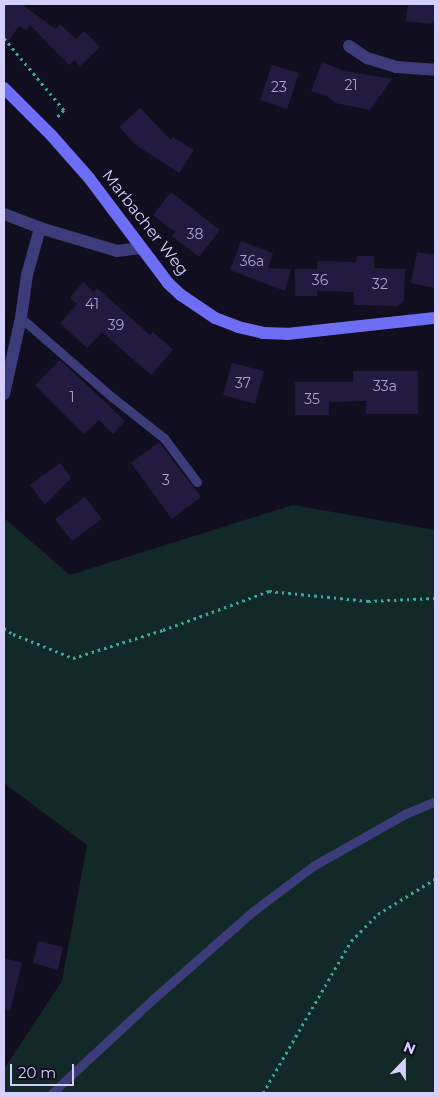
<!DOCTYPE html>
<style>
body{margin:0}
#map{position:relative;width:439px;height:1097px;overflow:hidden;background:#110e1f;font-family:Montserrat,sans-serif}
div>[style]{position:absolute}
.green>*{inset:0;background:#122927}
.building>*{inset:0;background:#221b3f}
.path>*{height:3px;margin-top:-1.5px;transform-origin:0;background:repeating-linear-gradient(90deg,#36a9a0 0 2.5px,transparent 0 6.5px)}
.service>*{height:9px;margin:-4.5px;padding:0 4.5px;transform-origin:4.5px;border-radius:4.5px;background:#3d3c7b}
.minor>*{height:12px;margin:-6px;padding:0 6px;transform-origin:6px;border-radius:6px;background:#3d3c7b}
.secondary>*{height:12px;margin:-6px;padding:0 6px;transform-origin:6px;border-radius:6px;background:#6e6df5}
span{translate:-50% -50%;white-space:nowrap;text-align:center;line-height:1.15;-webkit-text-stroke:4px #110e1f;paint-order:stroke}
.number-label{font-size:14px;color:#a8a2cd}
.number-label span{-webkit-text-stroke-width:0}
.street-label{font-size:16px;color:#d4cffc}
.frame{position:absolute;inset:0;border:5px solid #d4cffc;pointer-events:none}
.north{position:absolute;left:379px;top:1037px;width:50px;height:50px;-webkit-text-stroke:4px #110e1f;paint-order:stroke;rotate:22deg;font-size:14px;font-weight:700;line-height:20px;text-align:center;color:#d4cffc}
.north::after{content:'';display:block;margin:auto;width:18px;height:22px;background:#d4cffc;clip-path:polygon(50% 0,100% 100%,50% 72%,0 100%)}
.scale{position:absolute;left:10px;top:1064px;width:64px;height:22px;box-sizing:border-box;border:2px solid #d4cffc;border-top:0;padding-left:6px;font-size:15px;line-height:18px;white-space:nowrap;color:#d4cffc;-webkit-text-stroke:4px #110e1f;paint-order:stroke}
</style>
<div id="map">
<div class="green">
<div style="clip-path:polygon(293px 505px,435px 530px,435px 1093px,4px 1093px,4px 1069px,62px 981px,87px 845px,4px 783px,4px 518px,70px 575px)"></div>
</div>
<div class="building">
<div style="clip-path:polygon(4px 4px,21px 4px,56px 29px,60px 24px,76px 39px,84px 31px,100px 47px,80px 66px,74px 60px,69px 65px,30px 25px,26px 30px,19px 26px,4px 47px)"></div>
<div style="clip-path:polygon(408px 4px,435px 4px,435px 18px,431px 24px,406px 21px)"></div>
<div style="clip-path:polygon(322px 62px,344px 71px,392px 79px,370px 110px,335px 103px,327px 96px,311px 91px)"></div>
<div style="clip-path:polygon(272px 65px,299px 73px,287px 109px,260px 100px)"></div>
<div style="clip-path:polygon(140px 108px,171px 140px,173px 137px,194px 150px,179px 173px,136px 145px,119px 127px)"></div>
<div style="clip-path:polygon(171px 192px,220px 230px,199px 257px,172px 236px,175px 232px,153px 215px)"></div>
<div style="clip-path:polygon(241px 241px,273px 253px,268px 268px,291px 269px,285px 291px,230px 270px)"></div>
<div style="clip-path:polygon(417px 252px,435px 255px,435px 288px,411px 283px)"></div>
<div style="clip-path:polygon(357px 256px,374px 256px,374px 268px,405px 269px,404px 300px,398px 306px,354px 305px,354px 292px,317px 291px,317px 296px,295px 296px,295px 269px,317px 269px,317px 261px,356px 262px)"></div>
<div style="clip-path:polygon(83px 282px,94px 292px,97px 288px,150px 335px,153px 332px,173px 350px,151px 375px,102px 332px,87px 348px,60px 323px,77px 304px,70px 298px)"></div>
<div style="clip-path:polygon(60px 360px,125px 421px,113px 434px,99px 420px,84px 434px,35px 385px)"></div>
<div style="clip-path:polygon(232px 363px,264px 371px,255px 404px,223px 395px)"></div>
<div style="clip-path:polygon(353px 371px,418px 371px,418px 414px,366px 414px,366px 401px,329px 402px,329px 415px,295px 415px,295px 382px,353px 382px)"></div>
<div style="clip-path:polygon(159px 442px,201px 497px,172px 519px,131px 463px)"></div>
<div style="clip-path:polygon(60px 463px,71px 478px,45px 505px,30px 485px)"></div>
<div style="clip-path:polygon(85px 497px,102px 519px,72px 541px,55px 519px)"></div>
<div style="clip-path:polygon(38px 941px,63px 947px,58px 970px,33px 963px)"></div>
<div style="clip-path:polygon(4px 958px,22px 963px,10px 1011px,4px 1010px)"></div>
</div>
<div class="path">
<div style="left:4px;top:38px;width:94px;rotate:50.2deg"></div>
<div style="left:64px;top:110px;width:11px;rotate:135deg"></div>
<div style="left:4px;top:628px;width:11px;rotate:34deg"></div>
<div style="left:13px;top:634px;width:65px;rotate:21.8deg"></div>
<div style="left:73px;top:658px;width:94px;rotate:-17.3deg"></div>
<div style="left:163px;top:630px;width:113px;rotate:-20.2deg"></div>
<div style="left:269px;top:591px;width:100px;rotate:5.8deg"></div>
<div style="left:368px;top:601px;width:67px;rotate:-2.6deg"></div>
<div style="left:263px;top:1093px;width:176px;rotate:-59.9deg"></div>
<div style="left:351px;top:941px;width:38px;rotate:-45deg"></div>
<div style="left:378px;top:914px;width:67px;rotate:-31.6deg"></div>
</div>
<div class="service">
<div style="left:21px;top:318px;width:121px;rotate:41deg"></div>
<div style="left:112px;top:397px;width:66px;rotate:38.3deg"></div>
<div style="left:164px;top:438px;width:55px;rotate:53.1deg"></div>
<div style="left:52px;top:1093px;width:137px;rotate:-42.9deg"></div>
<div style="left:152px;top:1000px;width:133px;rotate:-41.3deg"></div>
<div style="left:252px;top:912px;width:76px;rotate:-37deg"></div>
<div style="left:313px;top:866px;width:106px;rotate:-29.5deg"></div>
<div style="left:405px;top:814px;width:33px;rotate:-23deg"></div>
</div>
<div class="minor">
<div style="left:349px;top:46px;width:22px;rotate:34deg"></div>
<div style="left:367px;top:58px;width:30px;rotate:17deg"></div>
<div style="left:396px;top:67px;width:39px;rotate:4deg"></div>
<div style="left:4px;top:214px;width:39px;rotate:21deg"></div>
<div style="left:40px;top:228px;width:80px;rotate:16.6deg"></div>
<div style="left:117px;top:251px;width:24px;rotate:-7deg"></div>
<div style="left:4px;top:394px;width:78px;rotate:-77.4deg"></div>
<div style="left:21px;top:318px;width:43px;rotate:-82.1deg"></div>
<div style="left:27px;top:275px;width:49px;rotate:-74.5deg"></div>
</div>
<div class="secondary">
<div style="left:4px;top:88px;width:68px;rotate:45deg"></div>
<div style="left:52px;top:136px;width:56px;rotate:48.6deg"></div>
<div style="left:89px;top:178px;width:131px;rotate:53deg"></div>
<div style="left:168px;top:283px;width:18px;rotate:43deg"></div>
<div style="left:181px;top:295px;width:41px;rotate:34.1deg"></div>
<div style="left:215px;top:318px;width:25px;rotate:21deg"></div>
<div style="left:238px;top:327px;width:26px;rotate:13deg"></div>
<div style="left:263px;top:333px;width:24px;rotate:2deg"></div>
<div style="left:287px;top:334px;width:149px;rotate:-6.2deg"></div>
</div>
<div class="number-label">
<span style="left:351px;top:85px">21</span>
<span style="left:279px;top:87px">23</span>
<span style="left:195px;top:234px">38</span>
<span style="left:252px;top:261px">36a</span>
<span style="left:320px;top:280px">36</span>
<span style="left:380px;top:284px">32</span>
<span style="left:92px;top:304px">41</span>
<span style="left:116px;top:325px">39</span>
<span style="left:243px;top:383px">37</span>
<span style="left:385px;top:386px">33a</span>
<span style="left:72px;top:397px">1</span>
<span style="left:312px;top:399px">35</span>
<span style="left:166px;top:480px">3</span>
</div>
<div class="street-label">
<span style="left:145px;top:223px;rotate:52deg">Marbacher Weg</span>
</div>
<div class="frame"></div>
<div class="north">N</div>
<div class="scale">20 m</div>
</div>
